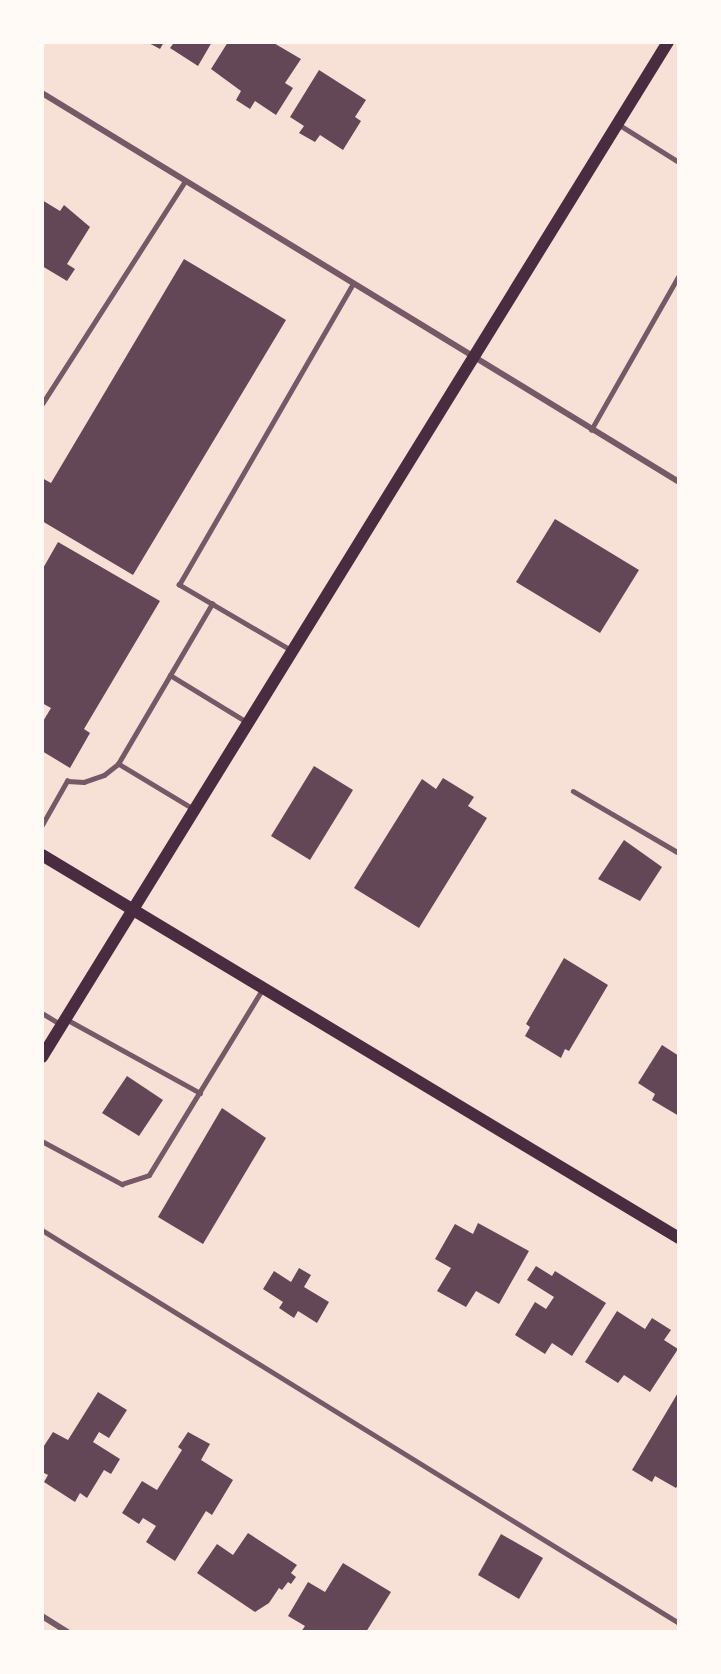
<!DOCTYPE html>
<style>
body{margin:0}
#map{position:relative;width:721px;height:1674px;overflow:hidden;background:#f7e1d7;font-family:Ubuntu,sans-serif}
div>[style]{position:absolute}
.building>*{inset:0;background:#644757}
.service>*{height:4.5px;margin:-2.25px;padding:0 2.25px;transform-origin:2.25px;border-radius:2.25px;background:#755966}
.minor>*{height:6px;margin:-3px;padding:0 3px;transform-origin:3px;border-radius:3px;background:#755966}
.secondary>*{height:12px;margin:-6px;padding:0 6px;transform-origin:6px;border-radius:6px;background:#4a2c40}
span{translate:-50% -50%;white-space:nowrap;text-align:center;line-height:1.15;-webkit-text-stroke:4.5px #fffaf5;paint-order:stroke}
.frame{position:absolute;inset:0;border:44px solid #fffaf5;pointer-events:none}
</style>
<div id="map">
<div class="building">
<div style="clip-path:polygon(147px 42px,164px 42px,160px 49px)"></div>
<div style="clip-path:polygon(169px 42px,212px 42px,198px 66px,170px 48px,173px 44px)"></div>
<div style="clip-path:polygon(228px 42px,272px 42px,301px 59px,285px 83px,293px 88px,276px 115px,255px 101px,250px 109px,236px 100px,241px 91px,211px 69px)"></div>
<div style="clip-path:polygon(319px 70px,366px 100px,355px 117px,361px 121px,343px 150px,320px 135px,315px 142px,299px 133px,304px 126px,290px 117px)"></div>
<div style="clip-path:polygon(42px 200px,60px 211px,64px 205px,90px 227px,67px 264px,75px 269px,67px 281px,42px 266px)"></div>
<div style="clip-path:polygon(184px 259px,286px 320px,133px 575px,42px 521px,42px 478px,51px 483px)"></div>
<div style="clip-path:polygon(555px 519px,639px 570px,600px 633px,516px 582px)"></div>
<div style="clip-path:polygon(58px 542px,160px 601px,84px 729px,90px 733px,70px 768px,42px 751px,42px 723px,51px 708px,42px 703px,42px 570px)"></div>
<div style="clip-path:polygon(314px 766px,353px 790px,310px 860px,271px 836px)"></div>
<div style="clip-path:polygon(443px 778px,474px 797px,468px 806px,487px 818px,419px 928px,354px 888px,422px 779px,436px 789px)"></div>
<div style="clip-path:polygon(624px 840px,662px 867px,640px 901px,598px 879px)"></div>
<div style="clip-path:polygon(564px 958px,608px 985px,569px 1051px,565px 1049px,561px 1058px,525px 1036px,530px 1027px,526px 1024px)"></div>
<div style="clip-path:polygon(662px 1045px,679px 1056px,679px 1116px,652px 1100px,655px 1094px,638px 1083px)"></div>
<div style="clip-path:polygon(127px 1076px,163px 1100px,139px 1136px,102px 1113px)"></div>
<div style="clip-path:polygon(222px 1108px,266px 1138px,203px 1244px,158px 1217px)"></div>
<div style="clip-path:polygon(478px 1223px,529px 1251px,499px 1304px,476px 1291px,466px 1307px,437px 1291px,451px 1268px,435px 1259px,455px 1224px,473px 1234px)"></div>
<div style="clip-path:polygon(536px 1266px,552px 1276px,555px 1271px,606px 1303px,572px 1356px,552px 1343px,545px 1354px,515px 1335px,535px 1302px,546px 1309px,554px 1297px,527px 1280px)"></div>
<div style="clip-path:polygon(299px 1268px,311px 1275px,304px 1287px,329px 1302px,317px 1323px,298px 1311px,294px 1318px,279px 1308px,283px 1302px,263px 1289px,274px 1271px,291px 1282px)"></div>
<div style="clip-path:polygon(617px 1311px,645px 1329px,652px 1318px,671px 1330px,664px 1340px,678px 1349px,650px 1392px,624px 1375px,618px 1383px,585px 1362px)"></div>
<div style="clip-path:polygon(679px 1391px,679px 1483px,676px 1488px,655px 1476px,652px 1482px,632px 1470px)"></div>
<div style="clip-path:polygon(98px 1392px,127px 1410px,109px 1438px,99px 1432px,93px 1442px,120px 1459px,111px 1474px,104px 1470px,87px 1498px,80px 1493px,75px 1502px,44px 1482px,48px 1475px,42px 1472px,42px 1449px,53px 1432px,68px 1440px)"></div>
<div style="clip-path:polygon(188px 1432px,210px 1444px,201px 1460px,233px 1480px,212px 1515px,206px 1511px,175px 1561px,146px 1542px,156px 1526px,143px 1518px,139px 1524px,122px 1513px,142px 1481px,157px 1490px,182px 1450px,178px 1447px)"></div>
<div style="clip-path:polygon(248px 1533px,297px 1565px,291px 1573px,296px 1577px,291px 1584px,288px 1582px,282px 1590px,279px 1588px,269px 1603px,255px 1612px,197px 1573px,217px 1544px,233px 1555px)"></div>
<div style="clip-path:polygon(501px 1534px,543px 1558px,519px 1599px,478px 1575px)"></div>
<div style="clip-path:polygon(343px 1563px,391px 1592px,366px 1632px,301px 1632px,305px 1626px,288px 1616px,308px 1582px,325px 1592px)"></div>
</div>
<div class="service">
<div style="left:618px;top:124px;width:72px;rotate:31.9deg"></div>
<div style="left:42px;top:404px;width:265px;rotate:-57.3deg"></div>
<div style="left:591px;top:430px;width:178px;rotate:-60.4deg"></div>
<div style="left:292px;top:651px;width:131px;rotate:-149.7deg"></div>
<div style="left:179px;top:585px;width:348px;rotate:-60deg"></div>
<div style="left:170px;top:675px;width:90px;rotate:31.4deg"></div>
<div style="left:573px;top:791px;width:123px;rotate:30.3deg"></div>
<div style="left:193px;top:809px;width:87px;rotate:-149deg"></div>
<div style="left:118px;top:764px;width:186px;rotate:-59.6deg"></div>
<div style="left:42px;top:825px;width:51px;rotate:-60.4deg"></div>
<div style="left:67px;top:781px;width:17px;rotate:3deg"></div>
<div style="left:84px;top:782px;width:21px;rotate:-19deg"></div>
<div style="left:104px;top:775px;width:18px;rotate:-38deg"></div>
<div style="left:42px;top:1013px;width:21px;rotate:31deg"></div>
<div style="left:68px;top:1020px;width:151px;rotate:28.9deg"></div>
<div style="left:42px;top:1141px;width:91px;rotate:28.3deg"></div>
<div style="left:122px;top:1184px;width:28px;rotate:-18deg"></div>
<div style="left:149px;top:1175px;width:219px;rotate:-58.6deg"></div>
<div style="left:42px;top:1230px;width:748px;rotate:31.67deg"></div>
</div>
<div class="minor">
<div style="left:42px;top:93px;width:746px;rotate:31.41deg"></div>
<div style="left:42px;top:1616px;width:31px;rotate:32deg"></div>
</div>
<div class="secondary">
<div style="left:42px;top:855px;width:743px;rotate:31.02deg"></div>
<div style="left:42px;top:1057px;width:1193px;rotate:-58.34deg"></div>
</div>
<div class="frame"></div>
</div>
